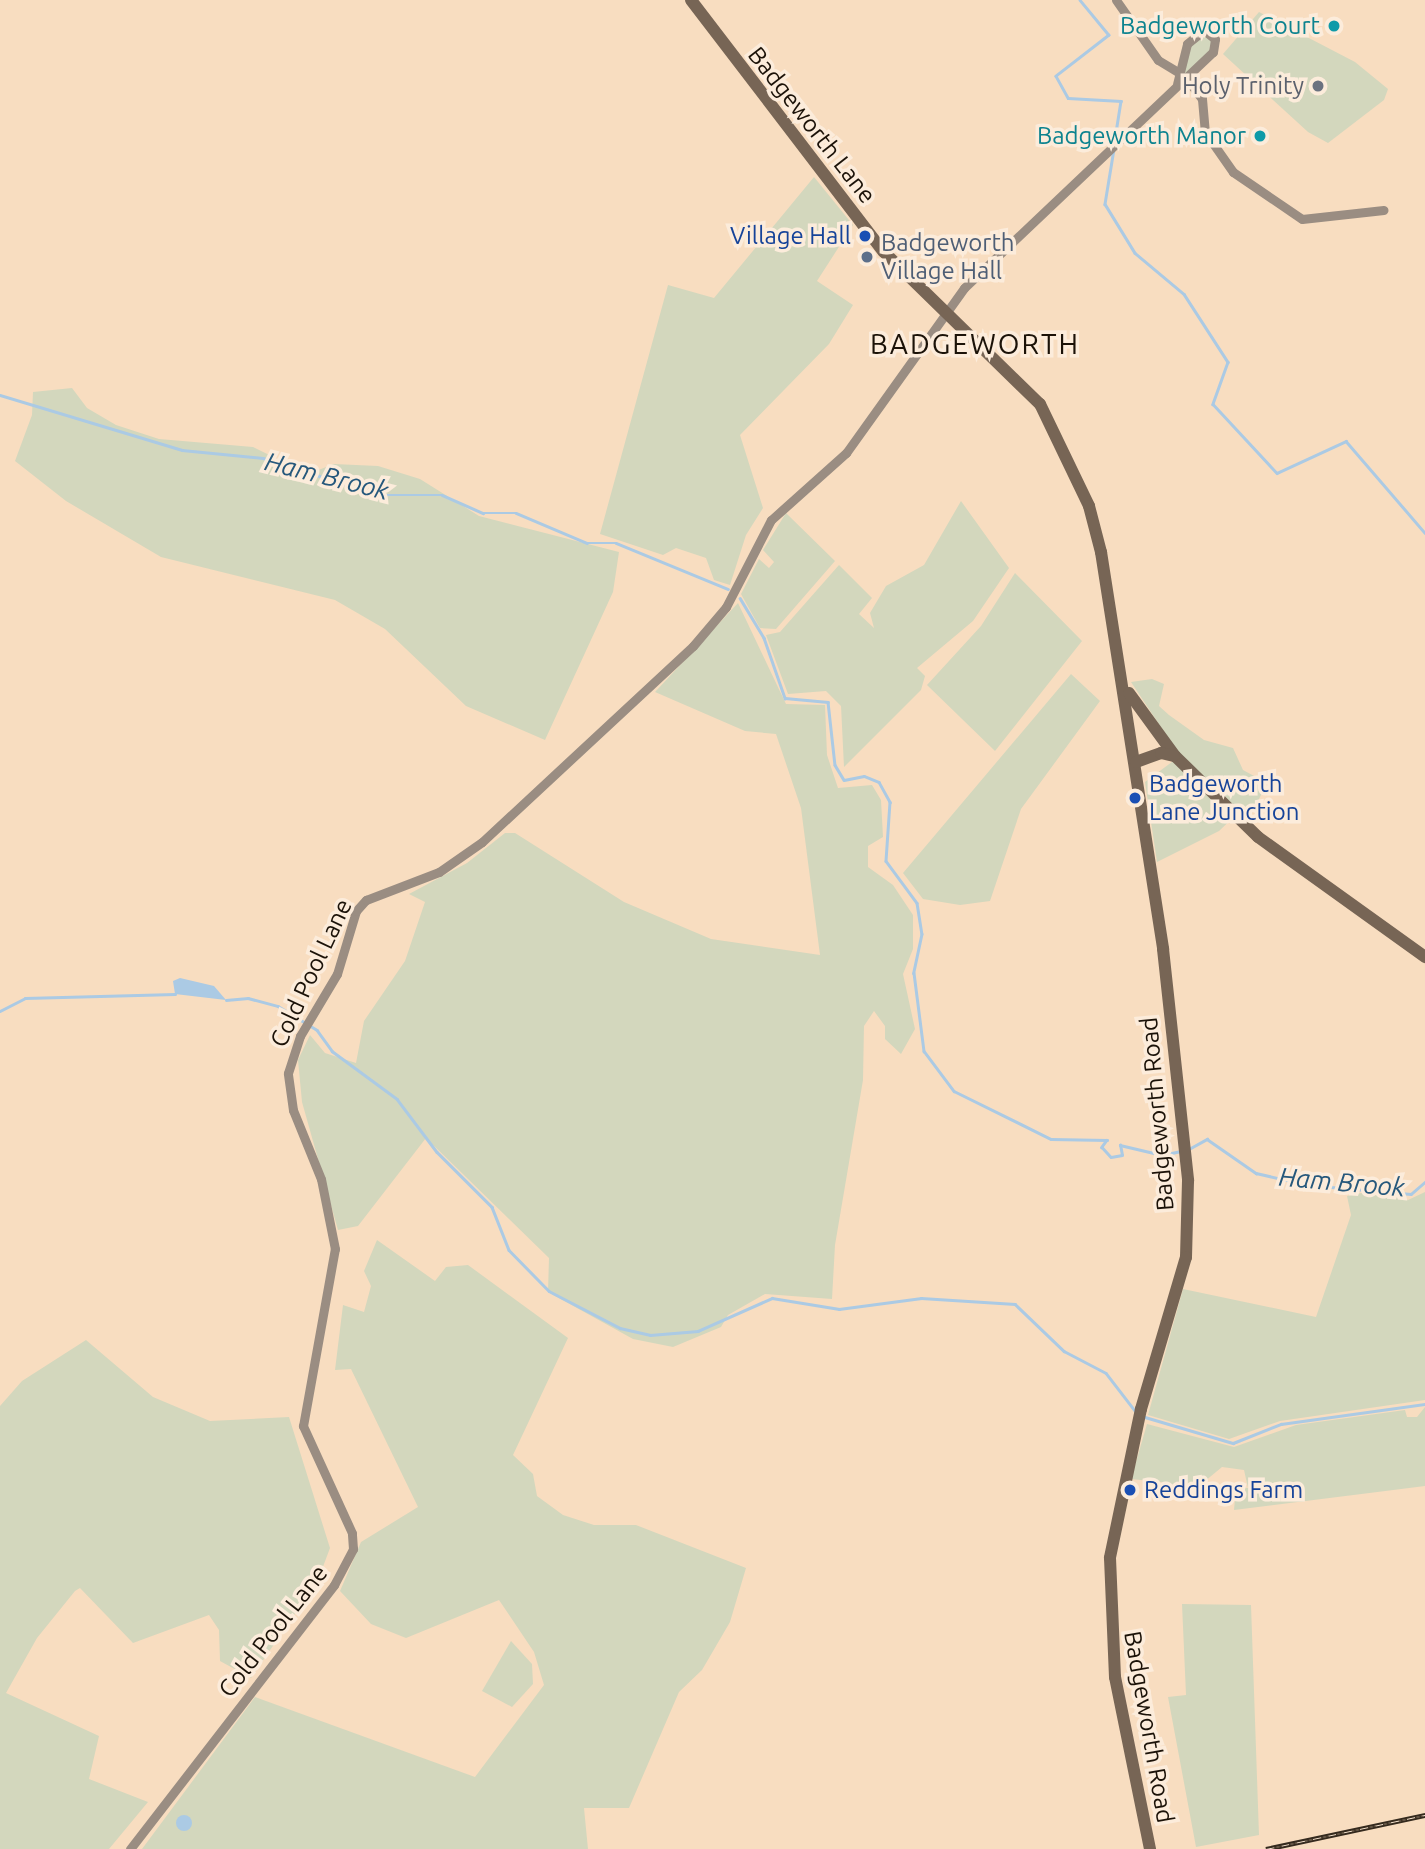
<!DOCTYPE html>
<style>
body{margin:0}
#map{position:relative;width:1425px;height:1849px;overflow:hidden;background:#f8ddc0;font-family:Ubuntu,sans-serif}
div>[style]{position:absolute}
.green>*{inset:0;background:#d3d7bd}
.water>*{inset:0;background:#abcae4}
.round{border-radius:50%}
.stream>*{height:2.5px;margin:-1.25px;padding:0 1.25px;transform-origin:1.25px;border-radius:1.25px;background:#abcae4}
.street>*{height:9px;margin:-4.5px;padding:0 4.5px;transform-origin:4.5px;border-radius:4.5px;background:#9a8d82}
.secondary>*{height:12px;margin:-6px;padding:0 6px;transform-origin:6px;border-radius:6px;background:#776555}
.rail>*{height:5px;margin-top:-2.5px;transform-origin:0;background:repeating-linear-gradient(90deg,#fcecdb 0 8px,#352a1e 0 16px);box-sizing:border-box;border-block:2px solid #352a1e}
.dots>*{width:19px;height:19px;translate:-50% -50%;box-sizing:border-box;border:4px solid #fcecdb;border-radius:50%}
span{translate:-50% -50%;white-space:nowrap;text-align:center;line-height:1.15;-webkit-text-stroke:7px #fcecdb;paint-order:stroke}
.culture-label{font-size:24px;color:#0d838f}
.right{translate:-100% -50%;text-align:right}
.worship-label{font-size:24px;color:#5b616d}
.street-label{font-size:24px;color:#1b1208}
.transit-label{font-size:24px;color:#164399}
.left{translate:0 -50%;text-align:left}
.service-label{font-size:24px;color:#4e5e75}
.water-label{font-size:26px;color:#26587c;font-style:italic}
.quarter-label{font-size:28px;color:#1b1208;letter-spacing:2px}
</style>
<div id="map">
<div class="green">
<div style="clip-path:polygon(1259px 12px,1355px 62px,1388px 89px,1384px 100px,1328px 143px,1308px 132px,1223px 54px)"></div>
<div style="clip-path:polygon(1199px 31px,1216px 44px,1187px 79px,1178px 72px,1187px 44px)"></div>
<div style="clip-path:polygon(814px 177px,853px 225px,817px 281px,853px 305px,829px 344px,740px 435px,763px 508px,746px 535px,730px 585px,714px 580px,706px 558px,676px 548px,663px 555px,600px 534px,668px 285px,714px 298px)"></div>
<div style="clip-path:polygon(72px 388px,87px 408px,116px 425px,159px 439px,253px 447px,308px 474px,334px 464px,378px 466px,420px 479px,479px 516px,619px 552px,613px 592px,545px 740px,466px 706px,385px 629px,335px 600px,161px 557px,66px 501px,15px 461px,32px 415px,33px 392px)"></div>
<div style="clip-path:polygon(961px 501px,1009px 568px,973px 621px,917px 668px,925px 676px,921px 690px,844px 767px,841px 706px,826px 691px,788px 694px,766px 635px,780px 632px,839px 565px,872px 598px,859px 614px,874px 628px,870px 613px,886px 586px,924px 565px)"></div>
<div style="clip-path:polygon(786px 513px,835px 561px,776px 629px,760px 628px,741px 594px,759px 559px,769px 568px,774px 562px,763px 550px)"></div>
<div style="clip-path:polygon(1015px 573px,1082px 641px,995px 751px,927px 685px,981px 626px)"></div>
<div style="clip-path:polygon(738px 603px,786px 704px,825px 705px,827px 755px,838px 788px,872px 785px,881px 800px,883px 837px,868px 846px,868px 867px,893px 885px,913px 915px,913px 949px,903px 974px,915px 1029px,901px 1054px,885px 1039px,885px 1026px,874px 1011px,864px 1026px,863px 1080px,835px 1245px,832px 1299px,765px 1294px,728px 1315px,721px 1327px,673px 1347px,633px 1339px,548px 1292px,549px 1258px,426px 1138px,358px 1226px,338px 1230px,302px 1102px,298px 1060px,310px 1035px,325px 1053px,356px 1063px,364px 1021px,405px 961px,425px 902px,409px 894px,467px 863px,505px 833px,515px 833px,624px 902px,711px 939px,820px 955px,801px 808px,776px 734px,745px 731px,655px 692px)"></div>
<div style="clip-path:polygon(1071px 674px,1100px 701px,1021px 809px,990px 901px,960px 905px,923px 899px,903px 873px)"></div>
<div style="clip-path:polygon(1152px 679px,1164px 684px,1159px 706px,1169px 715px,1204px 740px,1233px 748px,1243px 770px,1267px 783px,1248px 821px,1238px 813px,1219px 831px,1157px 862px,1145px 782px,1180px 756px,1131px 682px)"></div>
<div style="clip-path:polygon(1371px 1191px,1408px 1200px,1425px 1192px,1425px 1400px,1280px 1421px,1229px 1439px,1148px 1415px,1183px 1289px,1316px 1317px,1351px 1215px,1347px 1196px)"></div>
<div style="clip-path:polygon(377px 1240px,435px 1281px,446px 1267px,468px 1265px,568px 1338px,513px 1455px,533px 1474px,537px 1496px,563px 1515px,594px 1525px,636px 1525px,746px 1568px,730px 1622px,702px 1670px,679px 1692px,629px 1808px,584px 1808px,588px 1849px,142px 1849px,255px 1697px,475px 1777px,544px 1685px,534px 1652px,499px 1600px,406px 1638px,371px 1624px,340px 1591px,361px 1542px,418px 1507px,351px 1369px,335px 1370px,343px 1305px,364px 1312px,371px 1286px,364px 1271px)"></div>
<div style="clip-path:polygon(86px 1340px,153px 1397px,210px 1421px,289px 1417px,330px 1548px,318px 1580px,251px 1678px,220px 1661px,219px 1630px,209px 1615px,133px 1643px,80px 1588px,75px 1591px,37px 1638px,6px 1693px,99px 1736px,89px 1779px,148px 1802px,109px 1849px,0 1849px,0 1406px,22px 1381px)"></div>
<div style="clip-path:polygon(1425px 1407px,1425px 1486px,1234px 1510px,1236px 1487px,1248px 1488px,1244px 1470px,1222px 1467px,1187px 1496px,1169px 1494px,1170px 1483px,1131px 1479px,1147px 1424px,1234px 1447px,1296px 1425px,1405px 1410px,1407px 1417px,1417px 1417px)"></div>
<div style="clip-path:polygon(1182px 1604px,1251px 1605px,1259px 1835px,1196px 1847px,1168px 1697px,1186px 1695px)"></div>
<div style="clip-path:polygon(511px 1641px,532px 1664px,533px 1684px,512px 1707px,482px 1691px)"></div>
</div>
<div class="water">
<div style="clip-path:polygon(180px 978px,214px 986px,226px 1000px,175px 994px,173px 981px)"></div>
<div class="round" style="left:176px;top:1815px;width:16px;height:16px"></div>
</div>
<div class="stream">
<div style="left:1080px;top:0;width:45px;rotate:50.4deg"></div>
<div style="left:1109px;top:35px;width:67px;rotate:142.3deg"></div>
<div style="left:1056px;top:76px;width:25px;rotate:61deg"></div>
<div style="left:1068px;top:98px;width:53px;rotate:3.2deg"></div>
<div style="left:1121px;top:101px;width:38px;rotate:99deg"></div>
<div style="left:1114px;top:149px;width:56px;rotate:99.3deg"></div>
<div style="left:1105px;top:204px;width:57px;rotate:58.5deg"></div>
<div style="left:1135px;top:253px;width:64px;rotate:39.9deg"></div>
<div style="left:1184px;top:294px;width:81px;rotate:57.1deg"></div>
<div style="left:1228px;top:362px;width:45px;rotate:109.7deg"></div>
<div style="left:1213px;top:404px;width:94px;rotate:47.2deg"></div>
<div style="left:1277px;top:473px;width:76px;rotate:-24.9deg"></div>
<div style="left:1346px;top:441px;width:121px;rotate:49.3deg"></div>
<div style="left:0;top:395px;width:190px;rotate:16.8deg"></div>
<div style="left:182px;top:450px;width:81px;rotate:5.6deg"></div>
<div style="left:263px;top:458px;width:122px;rotate:17.7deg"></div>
<div style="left:379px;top:495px;width:63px"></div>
<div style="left:442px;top:495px;width:45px;rotate:23.7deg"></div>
<div style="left:483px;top:513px;width:33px"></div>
<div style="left:516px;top:513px;width:77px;rotate:22.9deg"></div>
<div style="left:587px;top:543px;width:29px"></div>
<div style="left:616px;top:543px;width:121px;rotate:22.3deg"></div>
<div style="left:740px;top:598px;width:47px;rotate:59deg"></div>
<div style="left:764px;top:638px;width:64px;rotate:70.7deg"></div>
<div style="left:785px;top:698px;width:43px;rotate:5.3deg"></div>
<div style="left:828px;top:702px;width:63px;rotate:83.7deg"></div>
<div style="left:835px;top:765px;width:17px;rotate:59deg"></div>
<div style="left:844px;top:780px;width:20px;rotate:-11deg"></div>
<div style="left:864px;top:776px;width:16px;rotate:22deg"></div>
<div style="left:879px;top:782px;width:23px;rotate:61deg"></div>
<div style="left:890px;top:802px;width:59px;rotate:93.9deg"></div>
<div style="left:886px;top:861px;width:52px;rotate:53.6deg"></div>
<div style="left:917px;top:903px;width:31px;rotate:81deg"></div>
<div style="left:922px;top:934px;width:40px;rotate:102deg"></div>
<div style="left:914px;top:973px;width:79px;rotate:82.7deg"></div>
<div style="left:924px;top:1051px;width:50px;rotate:53.1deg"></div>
<div style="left:954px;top:1091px;width:108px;rotate:26.3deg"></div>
<div style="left:1051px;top:1139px;width:56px;rotate:1deg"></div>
<div style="left:1107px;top:1140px;width:9px;rotate:126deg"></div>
<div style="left:1102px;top:1147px;width:13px;rotate:48deg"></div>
<div style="left:1111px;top:1157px;width:11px;rotate:-10deg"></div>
<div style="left:1122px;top:1155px;width:10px;rotate:-101deg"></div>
<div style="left:1120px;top:1145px;width:43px;rotate:13.4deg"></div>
<div style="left:1162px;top:1155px;width:19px;rotate:-12deg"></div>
<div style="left:226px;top:1000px;width:22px;rotate:-5deg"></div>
<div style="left:248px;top:998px;width:31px;rotate:15deg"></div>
<div style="left:278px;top:1006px;width:46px;rotate:31.6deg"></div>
<div style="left:317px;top:1030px;width:26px;rotate:54deg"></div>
<div style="left:332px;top:1051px;width:81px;rotate:36.4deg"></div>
<div style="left:397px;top:1099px;width:66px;rotate:53deg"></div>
<div style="left:437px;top:1152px;width:78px;rotate:45deg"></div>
<div style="left:492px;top:1207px;width:46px;rotate:68.4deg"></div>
<div style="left:509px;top:1250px;width:57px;rotate:45.7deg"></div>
<div style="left:549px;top:1291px;width:80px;rotate:27.5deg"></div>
<div style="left:620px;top:1328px;width:31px;rotate:13deg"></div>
<div style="left:650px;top:1335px;width:48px;rotate:-4.8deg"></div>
<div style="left:698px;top:1331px;width:81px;rotate:-24deg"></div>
<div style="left:772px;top:1298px;width:68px;rotate:9.3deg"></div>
<div style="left:839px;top:1309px;width:83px;rotate:-7.6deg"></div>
<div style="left:921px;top:1298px;width:94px;rotate:3.7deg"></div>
<div style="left:1015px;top:1304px;width:68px;rotate:43.8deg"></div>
<div style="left:1064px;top:1351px;width:47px;rotate:27.6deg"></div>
<div style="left:1106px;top:1373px;width:49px;rotate:52.4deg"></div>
<div style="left:0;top:1011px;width:28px;rotate:-27deg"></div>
<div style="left:25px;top:998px;width:150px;rotate:-1.5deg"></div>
<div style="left:1187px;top:1150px;width:23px;rotate:-29deg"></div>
<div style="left:1207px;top:1139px;width:60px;rotate:34.8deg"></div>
<div style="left:1256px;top:1173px;width:53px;rotate:13deg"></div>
<div style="left:1308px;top:1185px;width:103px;rotate:5deg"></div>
<div style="left:1411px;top:1194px;width:18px;rotate:-41deg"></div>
<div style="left:1145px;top:1417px;width:92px;rotate:16.5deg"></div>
<div style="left:1233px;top:1443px;width:52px;rotate:-21.6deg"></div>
<div style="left:1281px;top:1424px;width:145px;rotate:-7.9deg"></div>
</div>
<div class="street">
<div style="left:1116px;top:0;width:73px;rotate:55deg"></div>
<div style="left:1158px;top:60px;width:23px;rotate:31deg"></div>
<div style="left:1187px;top:79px;width:25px;rotate:53deg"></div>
<div style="left:1202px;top:99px;width:33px;rotate:85deg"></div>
<div style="left:1205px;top:132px;width:49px;rotate:55deg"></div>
<div style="left:1233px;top:172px;width:83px;rotate:34.3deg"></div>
<div style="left:1302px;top:219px;width:82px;rotate:-6.3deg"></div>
<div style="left:130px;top:1849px;width:334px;rotate:-52.3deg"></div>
<div style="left:334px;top:1585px;width:41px;rotate:-62.2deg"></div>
<div style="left:353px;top:1549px;width:16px;rotate:-94deg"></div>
<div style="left:352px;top:1533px;width:118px;rotate:-114.6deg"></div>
<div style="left:303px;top:1426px;width:180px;rotate:-79.8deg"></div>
<div style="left:335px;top:1249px;width:71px;rotate:-101.3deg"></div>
<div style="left:321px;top:1179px;width:74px;rotate:-112.1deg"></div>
<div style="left:293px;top:1110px;width:37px;rotate:-98deg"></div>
<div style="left:288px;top:1073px;width:39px;rotate:-72deg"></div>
<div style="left:300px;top:1036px;width:72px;rotate:-59.2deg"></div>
<div style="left:337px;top:974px;width:66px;rotate:-73.2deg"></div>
<div style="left:356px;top:911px;width:15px;rotate:-48deg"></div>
<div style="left:366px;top:900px;width:78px;rotate:-21deg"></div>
<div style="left:439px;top:872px;width:52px;rotate:-34.9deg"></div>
<div style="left:482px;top:842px;width:288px;rotate:-42.9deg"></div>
<div style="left:693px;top:646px;width:51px;rotate:-49.8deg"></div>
<div style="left:726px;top:607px;width:98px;rotate:-62.7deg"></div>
<div style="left:771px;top:520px;width:101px;rotate:-41.8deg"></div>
<div style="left:846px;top:453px;width:203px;rotate:-54.4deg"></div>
<div style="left:964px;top:288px;width:343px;rotate:-43.5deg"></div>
<div style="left:1213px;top:52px;width:13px;rotate:-81deg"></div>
<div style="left:1215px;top:39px;width:14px;rotate:-141deg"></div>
<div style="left:1204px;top:30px;width:22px;rotate:141deg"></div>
<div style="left:1187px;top:44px;width:41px;rotate:104deg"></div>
</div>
<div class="secondary">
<div style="left:691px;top:0;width:317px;rotate:52.6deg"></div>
<div style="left:884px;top:252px;width:218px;rotate:44.3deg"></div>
<div style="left:1040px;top:404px;width:113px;rotate:64.3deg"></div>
<div style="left:1089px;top:506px;width:48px;rotate:75.4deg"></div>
<div style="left:1101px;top:552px;width:402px;rotate:81.1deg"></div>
<div style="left:1163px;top:949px;width:233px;rotate:83.8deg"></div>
<div style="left:1188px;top:1181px;width:76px;rotate:91.5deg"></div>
<div style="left:1186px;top:1257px;width:159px;rotate:106.5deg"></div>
<div style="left:1141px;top:1409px;width:152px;rotate:101.8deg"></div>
<div style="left:1110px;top:1558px;width:119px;rotate:87.6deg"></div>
<div style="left:1115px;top:1677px;width:176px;rotate:78.5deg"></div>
<div style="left:1129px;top:693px;width:78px;rotate:53.9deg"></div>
<div style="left:1175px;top:756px;width:116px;rotate:44.3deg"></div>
<div style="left:1258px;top:837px;width:206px;rotate:35.7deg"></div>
<div style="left:1136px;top:762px;width:27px;rotate:-20deg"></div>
<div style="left:1161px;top:753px;width:13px;rotate:13deg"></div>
</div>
<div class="rail">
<div style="left:1266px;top:1849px;width:163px;rotate:-12.1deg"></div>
</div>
<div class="dots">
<div style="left:1334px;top:26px;background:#0f9aa8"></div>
<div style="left:1318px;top:86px;background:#6b7280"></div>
<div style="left:1260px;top:136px;background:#0f9aa8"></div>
<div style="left:865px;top:236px;background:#1a4fb4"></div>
<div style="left:867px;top:257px;background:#5c6f8a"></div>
<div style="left:1135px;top:798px;background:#1a4fb4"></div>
<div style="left:1130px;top:1490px;background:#1a4fb4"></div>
</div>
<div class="culture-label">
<span class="right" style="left:1320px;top:26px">Badgeworth Court</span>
<span class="right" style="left:1246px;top:136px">Badgeworth Manor</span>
</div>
<div class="worship-label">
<span class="right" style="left:1304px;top:86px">Holy Trinity</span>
</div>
<div class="street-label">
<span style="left:812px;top:125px;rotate:52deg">Badgeworth Lane</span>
<span style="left:311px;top:973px;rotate:-65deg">Cold Pool Lane</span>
<span style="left:1157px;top:1114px;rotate:-95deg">Badgeworth Road</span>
<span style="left:273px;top:1631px;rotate:-52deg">Cold Pool Lane</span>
<span style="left:1149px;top:1727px;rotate:80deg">Badgeworth Road</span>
</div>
<div class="transit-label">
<span class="right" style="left:851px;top:236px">Village Hall</span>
<span class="left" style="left:1149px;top:798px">Badgeworth<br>Lane Junction</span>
<span class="left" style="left:1144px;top:1490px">Reddings Farm</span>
</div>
<div class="service-label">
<span class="left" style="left:881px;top:257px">Badgeworth<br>Village Hall</span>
</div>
<div class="water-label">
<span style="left:327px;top:476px;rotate:14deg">Ham Brook</span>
<span style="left:1342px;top:1182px;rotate:5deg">Ham Brook</span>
</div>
<div class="quarter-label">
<span style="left:975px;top:344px">BADGEWORTH</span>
</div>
</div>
